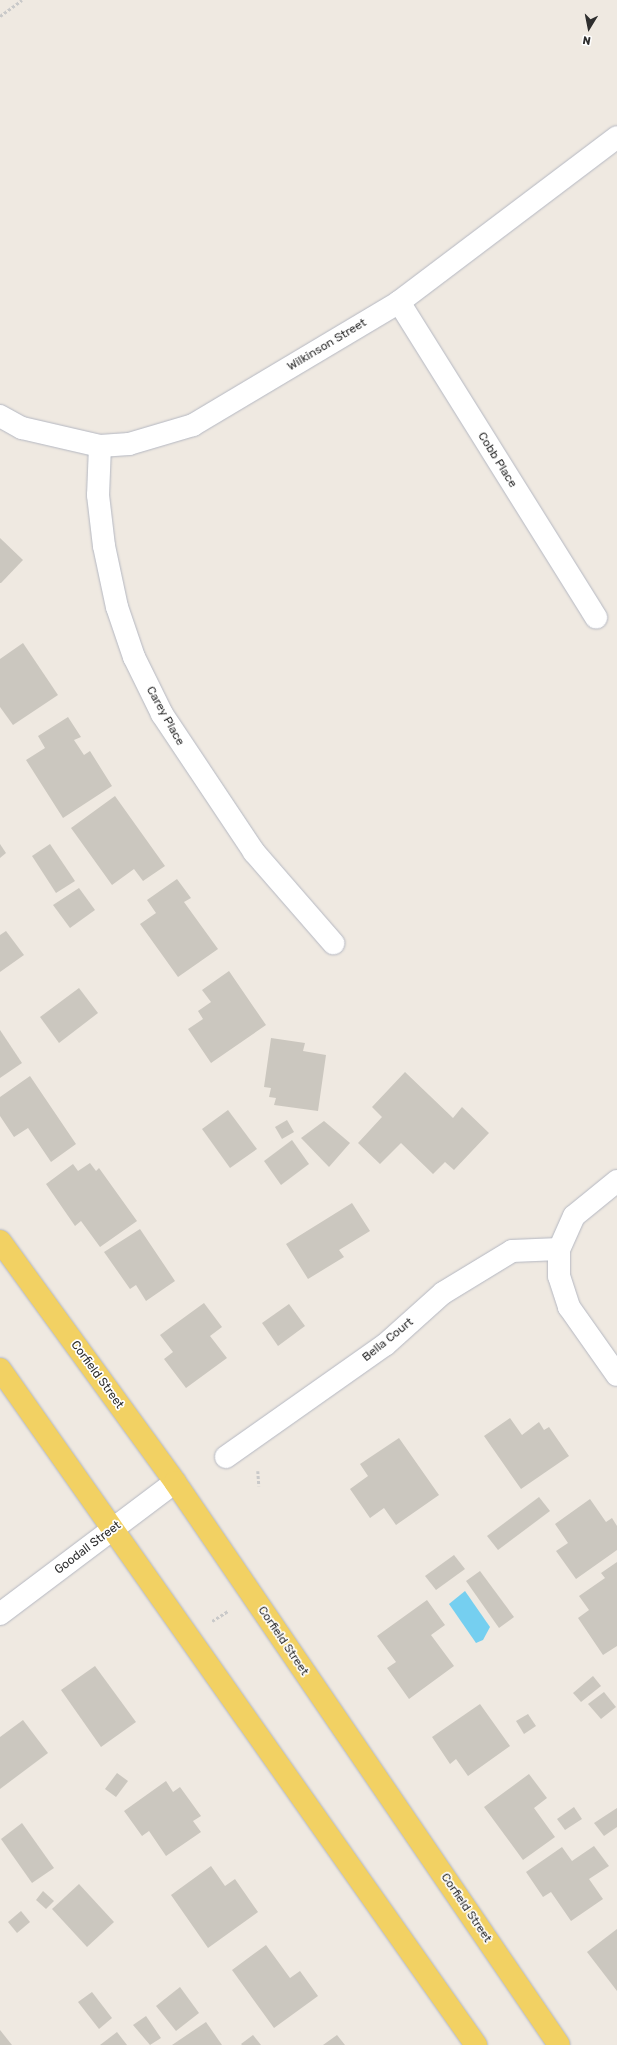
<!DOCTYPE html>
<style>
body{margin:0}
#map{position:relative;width:617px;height:2045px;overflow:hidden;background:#efe9e1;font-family:Rubik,sans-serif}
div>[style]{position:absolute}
.water>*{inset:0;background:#75cff0}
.building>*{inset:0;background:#cbc7bf}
.path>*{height:2.5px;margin-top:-1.25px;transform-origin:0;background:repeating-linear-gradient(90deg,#c9c9c9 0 3px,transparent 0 5px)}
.roads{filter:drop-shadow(0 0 1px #b4b7c1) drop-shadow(0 0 1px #b4b7c1)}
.minor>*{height:22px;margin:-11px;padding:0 11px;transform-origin:11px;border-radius:11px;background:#fff}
.major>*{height:22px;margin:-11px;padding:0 11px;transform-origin:11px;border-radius:11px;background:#f2d163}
span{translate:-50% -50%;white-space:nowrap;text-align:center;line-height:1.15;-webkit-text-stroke:3.5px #fff;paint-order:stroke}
.street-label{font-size:12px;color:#2e2e2e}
.north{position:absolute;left:569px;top:8px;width:40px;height:40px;-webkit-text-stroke:3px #fff;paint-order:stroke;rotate:190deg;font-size:11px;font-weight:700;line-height:16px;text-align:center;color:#2e2e2e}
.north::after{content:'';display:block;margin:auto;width:14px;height:18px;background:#2e2e2e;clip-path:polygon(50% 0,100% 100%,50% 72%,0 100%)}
</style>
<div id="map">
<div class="water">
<div style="clip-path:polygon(465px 1591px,490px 1627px,483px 1640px,476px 1643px,449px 1604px)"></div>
</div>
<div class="building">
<div style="clip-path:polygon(0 538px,23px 560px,1px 583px,0 583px)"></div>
<div style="clip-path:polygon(23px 643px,58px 695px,13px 725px,0 707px,0 659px)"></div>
<div style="clip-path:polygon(68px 717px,81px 737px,74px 740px,84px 755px,90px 751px,112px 786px,63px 818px,26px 760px,45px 748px,38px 736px)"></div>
<div style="clip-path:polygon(115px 796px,165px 866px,143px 881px,134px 869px,112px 885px,71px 828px)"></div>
<div style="clip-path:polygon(0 844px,6px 853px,0 858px)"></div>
<div style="clip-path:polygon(50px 844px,75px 881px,56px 893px,32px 856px)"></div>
<div style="clip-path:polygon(177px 879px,191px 898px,184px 902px,218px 949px,178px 977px,140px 924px,156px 913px,147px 900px)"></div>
<div style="clip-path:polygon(79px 888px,95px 910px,70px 928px,53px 905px)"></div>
<div style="clip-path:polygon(6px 931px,24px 955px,0 972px,0 935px)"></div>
<div style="clip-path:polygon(229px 971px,266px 1025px,211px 1063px,188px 1029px,203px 1019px,198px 1011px,211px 1002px,202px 990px)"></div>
<div style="clip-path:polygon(79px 988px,98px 1013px,59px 1043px,40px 1017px)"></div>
<div style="clip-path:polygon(0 1030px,22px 1063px,0 1078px)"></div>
<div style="clip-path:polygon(271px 1038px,305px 1043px,303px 1051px,326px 1055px,318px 1111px,274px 1105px,276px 1098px,269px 1097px,271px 1088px,264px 1087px)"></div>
<div style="clip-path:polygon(405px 1072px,453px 1118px,462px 1107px,489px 1133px,454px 1170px,445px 1162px,433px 1174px,401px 1143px,380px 1164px,358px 1143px,382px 1117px,372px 1107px)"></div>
<div style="clip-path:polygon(30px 1076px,76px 1144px,51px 1162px,28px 1128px,14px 1137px,0 1116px,0 1097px)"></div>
<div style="clip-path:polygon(228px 1110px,257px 1149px,230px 1168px,202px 1129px)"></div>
<div style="clip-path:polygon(287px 1120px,294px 1132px,282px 1139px,275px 1127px)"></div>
<div style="clip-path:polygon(324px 1121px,350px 1143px,329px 1167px,301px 1138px)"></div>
<div style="clip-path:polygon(292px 1140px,309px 1164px,281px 1185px,264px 1161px)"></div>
<div style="clip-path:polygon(90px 1163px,96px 1171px,99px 1168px,137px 1221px,100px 1247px,81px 1221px,75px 1226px,46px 1184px,73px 1164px,78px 1171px)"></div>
<div style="clip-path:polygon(352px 1203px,370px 1231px,339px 1250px,344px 1257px,308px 1279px,286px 1244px)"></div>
<div style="clip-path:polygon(140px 1229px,175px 1281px,146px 1301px,136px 1285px,130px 1289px,104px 1252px)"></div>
<div style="clip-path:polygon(204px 1303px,222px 1327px,210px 1336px,227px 1358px,186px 1388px,164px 1359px,173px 1352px,160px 1335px)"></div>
<div style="clip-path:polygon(289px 1304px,305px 1326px,278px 1346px,262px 1323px)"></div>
<div style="clip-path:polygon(510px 1418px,522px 1435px,539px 1422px,544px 1430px,549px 1427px,569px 1456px,521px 1489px,484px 1436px)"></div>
<div style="clip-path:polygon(399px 1438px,439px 1495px,396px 1525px,384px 1508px,370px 1518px,350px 1489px,368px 1476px,360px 1464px)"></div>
<div style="clip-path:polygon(539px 1497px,550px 1511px,498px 1550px,487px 1536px)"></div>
<div style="clip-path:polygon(590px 1499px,606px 1522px,612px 1518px,617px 1526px,617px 1550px,576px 1579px,556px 1551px,568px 1543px,555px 1524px)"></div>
<div style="clip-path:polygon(454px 1555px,465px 1569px,436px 1590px,425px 1576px)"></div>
<div style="clip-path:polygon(617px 1562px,617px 1646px,603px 1655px,578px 1618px,589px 1610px,579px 1596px,605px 1578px,601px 1573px)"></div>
<div style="clip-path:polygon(480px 1571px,514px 1617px,499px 1628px,466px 1581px)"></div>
<div style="clip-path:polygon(427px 1600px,445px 1625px,431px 1635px,454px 1666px,409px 1699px,387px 1668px,396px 1662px,377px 1636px)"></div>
<div style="clip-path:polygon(95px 1666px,136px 1722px,101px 1747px,61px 1690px)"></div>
<div style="clip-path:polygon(593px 1676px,601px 1686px,581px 1702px,573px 1693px)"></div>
<div style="clip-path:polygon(604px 1692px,616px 1707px,601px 1719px,588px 1704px)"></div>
<div style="clip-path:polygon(480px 1704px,510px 1746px,468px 1776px,456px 1759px,450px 1764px,432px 1737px)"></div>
<div style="clip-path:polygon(528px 1714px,536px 1726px,524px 1734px,516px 1721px)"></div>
<div style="clip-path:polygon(23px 1720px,48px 1753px,0 1789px,0 1737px)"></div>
<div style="clip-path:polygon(117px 1773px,128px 1781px,116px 1797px,105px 1789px)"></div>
<div style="clip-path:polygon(529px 1774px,547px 1798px,534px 1808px,555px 1837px,523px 1860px,484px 1807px)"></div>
<div style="clip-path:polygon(166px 1781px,173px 1792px,180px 1787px,201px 1816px,193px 1821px,201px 1832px,166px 1856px,149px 1831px,142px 1836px,124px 1811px)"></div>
<div style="clip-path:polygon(574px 1807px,582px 1819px,565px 1830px,557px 1819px)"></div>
<div style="clip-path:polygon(617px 1808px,617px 1827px,604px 1836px,594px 1823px)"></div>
<div style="clip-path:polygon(22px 1823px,54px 1868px,32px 1883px,1px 1839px)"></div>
<div style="clip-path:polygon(594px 1846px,609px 1866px,589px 1879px,603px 1899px,571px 1921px,551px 1892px,543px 1897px,526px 1872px,562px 1847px,572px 1861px)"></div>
<div style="clip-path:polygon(211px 1866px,225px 1886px,235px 1879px,258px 1912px,208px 1948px,171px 1895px)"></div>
<div style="clip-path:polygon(79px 1884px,114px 1922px,87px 1947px,52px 1909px)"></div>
<div style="clip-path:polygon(43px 1891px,54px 1901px,46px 1909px,36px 1900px)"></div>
<div style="clip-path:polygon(21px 1911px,30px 1922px,17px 1933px,8px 1922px)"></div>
<div style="clip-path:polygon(617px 1929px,617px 1991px,587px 1952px)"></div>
<div style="clip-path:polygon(266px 1945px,290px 1978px,300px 1971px,318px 1996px,274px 2028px,232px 1970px)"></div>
<div style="clip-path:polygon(180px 1987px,199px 2013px,176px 2031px,156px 2006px)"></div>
<div style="clip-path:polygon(92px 1992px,112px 2018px,99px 2029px,78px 2002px)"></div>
<div style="clip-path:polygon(146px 2016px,161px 2038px,150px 2045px,133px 2025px)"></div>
<div style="clip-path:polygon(206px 2022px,222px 2045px,172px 2045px)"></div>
<div style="clip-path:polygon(0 2030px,12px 2045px,0 2045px)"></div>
<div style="clip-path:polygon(117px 2032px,127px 2045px,100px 2045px)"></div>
<div style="clip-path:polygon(253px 2035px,261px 2045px,242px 2045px,241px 2044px)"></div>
<div style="clip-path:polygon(337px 2035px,345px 2045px,323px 2045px)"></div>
</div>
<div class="path">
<div style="left:0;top:16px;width:27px;rotate:-36deg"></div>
<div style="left:258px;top:1471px;width:15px;rotate:86deg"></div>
<div style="left:212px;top:1621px;width:19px;rotate:-32deg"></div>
</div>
<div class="roads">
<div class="minor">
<div style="left:399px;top:302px;width:372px;rotate:58deg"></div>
<div style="left:0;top:416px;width:25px;rotate:29deg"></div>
<div style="left:22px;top:428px;width:80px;rotate:13deg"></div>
<div style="left:100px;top:446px;width:29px;rotate:-4deg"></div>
<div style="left:129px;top:444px;width:67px;rotate:-16.5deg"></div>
<div style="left:193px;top:425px;width:240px;rotate:-30.8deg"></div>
<div style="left:399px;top:302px;width:273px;rotate:-37.1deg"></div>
<div style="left:100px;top:446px;width:49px;rotate:92.3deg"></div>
<div style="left:98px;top:495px;width:51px;rotate:83.3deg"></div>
<div style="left:104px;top:546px;width:62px;rotate:78deg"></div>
<div style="left:117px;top:607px;width:53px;rotate:71.2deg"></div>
<div style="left:134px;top:657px;width:64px;rotate:63.8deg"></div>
<div style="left:162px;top:714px;width:166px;rotate:56.3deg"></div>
<div style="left:254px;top:852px;width:121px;rotate:49deg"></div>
<div style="left:617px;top:1181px;width:55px;rotate:140.9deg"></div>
<div style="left:574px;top:1216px;width:36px;rotate:114deg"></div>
<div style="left:559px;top:1249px;width:27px;rotate:90deg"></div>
<div style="left:559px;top:1276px;width:33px;rotate:72deg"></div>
<div style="left:569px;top:1307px;width:83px;rotate:54.8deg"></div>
<div style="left:226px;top:1457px;width:194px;rotate:-35.2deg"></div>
<div style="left:385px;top:1345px;width:78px;rotate:-41.9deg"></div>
<div style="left:443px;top:1293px;width:81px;rotate:-31.3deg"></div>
<div style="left:512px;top:1251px;width:47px;rotate:-2.4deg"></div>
<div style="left:0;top:1614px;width:219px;rotate:-37deg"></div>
</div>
<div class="major">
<div style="left:0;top:1241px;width:298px;rotate:54deg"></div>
<div style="left:175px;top:1482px;width:681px;rotate:55.7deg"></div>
<div style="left:0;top:1369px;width:827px;rotate:54.85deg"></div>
</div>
</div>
<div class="street-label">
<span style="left:327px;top:345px;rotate:-31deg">Wilkinson Street</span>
<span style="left:497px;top:460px;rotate:58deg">Cobb Place</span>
<span style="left:165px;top:716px;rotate:61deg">Carey Place</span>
<span style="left:388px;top:1340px;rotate:-39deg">Bella Court</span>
<span style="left:97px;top:1375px;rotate:54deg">Corfield Street</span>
<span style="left:88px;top:1548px;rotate:-37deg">Goodall Street</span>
<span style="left:283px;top:1641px;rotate:56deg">Corfield Street</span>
<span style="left:466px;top:1908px;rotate:56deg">Corfield Street</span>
</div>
<div class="north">N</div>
</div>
